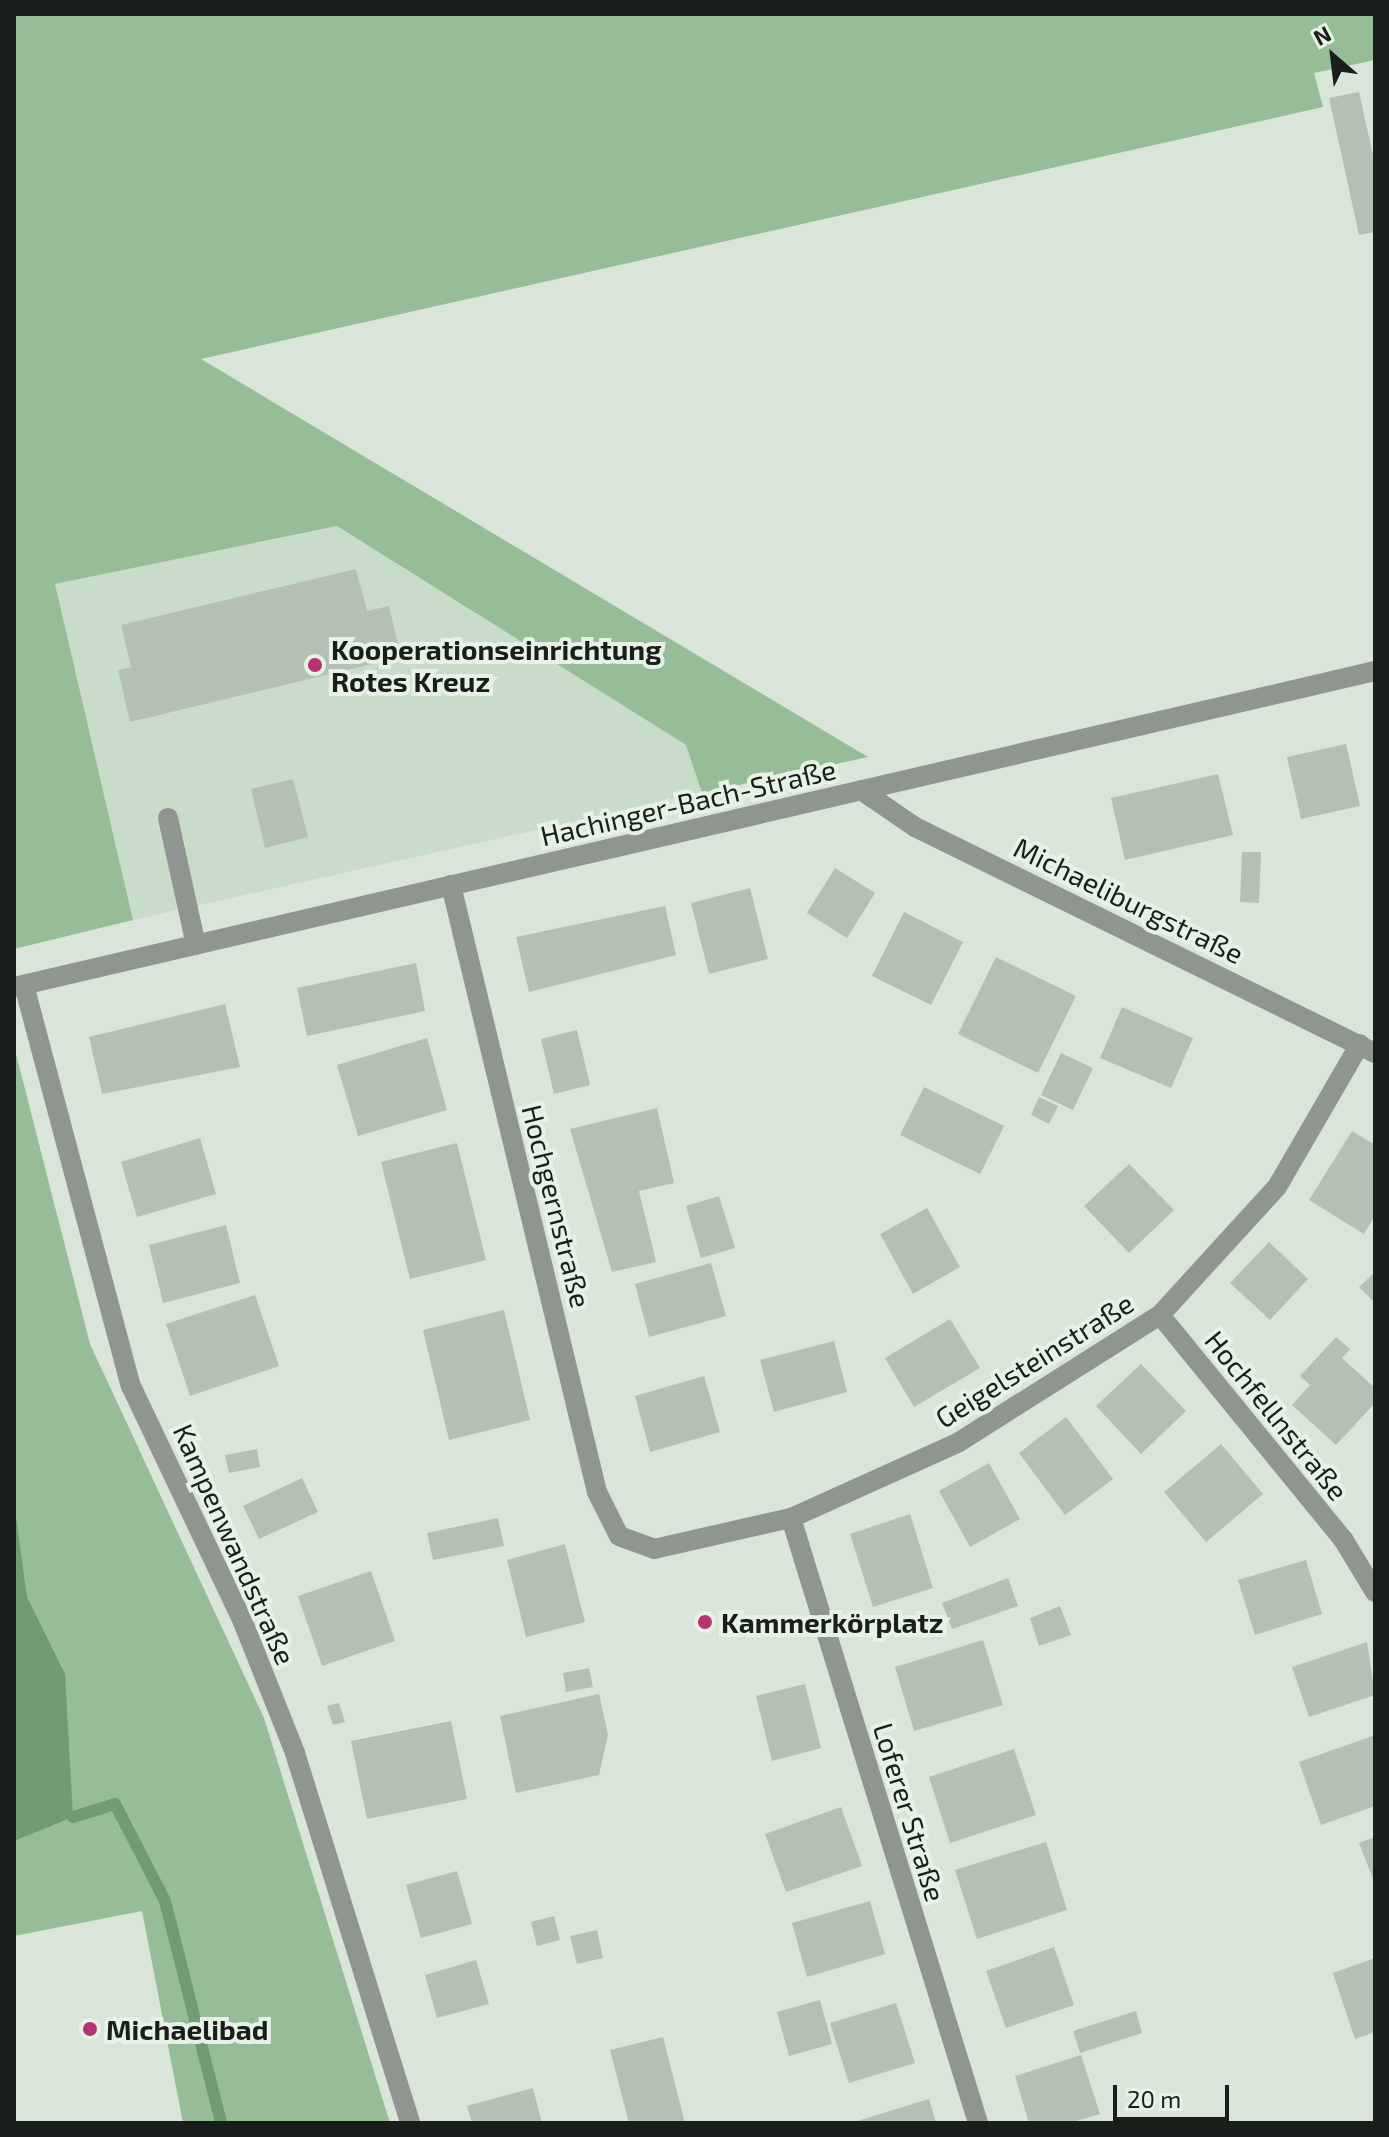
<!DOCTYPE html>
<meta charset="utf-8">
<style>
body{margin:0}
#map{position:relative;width:1389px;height:2137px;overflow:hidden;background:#d8e5d8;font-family:"Exo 2",sans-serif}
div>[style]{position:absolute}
.built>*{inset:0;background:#c9dcc9}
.green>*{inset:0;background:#97bd98}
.water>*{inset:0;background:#719b72}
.stream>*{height:12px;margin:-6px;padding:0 6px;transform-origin:6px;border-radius:6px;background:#719b72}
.building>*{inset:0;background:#b4c0b4}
.lane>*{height:20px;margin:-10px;padding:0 10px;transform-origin:10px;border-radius:10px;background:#8f958f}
.street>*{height:20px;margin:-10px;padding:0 10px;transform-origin:10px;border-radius:10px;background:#8f958f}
.dots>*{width:22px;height:22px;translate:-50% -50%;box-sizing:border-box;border:4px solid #e5f2e5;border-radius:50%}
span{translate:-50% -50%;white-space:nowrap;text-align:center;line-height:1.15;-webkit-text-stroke:8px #e5f2e5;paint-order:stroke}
.poi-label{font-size:28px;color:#1a1e1a;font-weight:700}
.left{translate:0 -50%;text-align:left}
.street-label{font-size:28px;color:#1a1e1a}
.frame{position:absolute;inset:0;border:16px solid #1a1e1a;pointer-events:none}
.north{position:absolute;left:1293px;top:16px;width:80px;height:80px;-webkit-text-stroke:6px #e5f2e5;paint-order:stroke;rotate:332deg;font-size:22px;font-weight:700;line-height:32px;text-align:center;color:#1a1e1a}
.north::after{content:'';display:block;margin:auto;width:28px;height:36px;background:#1a1e1a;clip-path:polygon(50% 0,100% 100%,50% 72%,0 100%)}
.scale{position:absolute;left:1113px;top:2085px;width:116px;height:36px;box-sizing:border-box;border:4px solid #1a1e1a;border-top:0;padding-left:10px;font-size:24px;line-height:28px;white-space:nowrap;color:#1a1e1a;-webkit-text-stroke:6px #e5f2e5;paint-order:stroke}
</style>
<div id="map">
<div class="built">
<div style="clip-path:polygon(337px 526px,686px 745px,702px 793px,133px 920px,54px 584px)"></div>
</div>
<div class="green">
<div style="clip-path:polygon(14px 14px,1375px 14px,1375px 60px,1314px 73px,1323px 107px,201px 359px,868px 757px,702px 793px,686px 745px,337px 526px,55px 584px,133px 920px,14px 949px)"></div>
<div style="clip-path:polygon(14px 1046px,90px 1344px,264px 1718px,390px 2123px,183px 2123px,142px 1911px,14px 1936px)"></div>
</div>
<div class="water">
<div style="clip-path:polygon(14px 1502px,27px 1597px,65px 1674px,73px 1817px,14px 1841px)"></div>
</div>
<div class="stream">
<div style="left:73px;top:1817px;width:44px;rotate:-17.2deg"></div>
<div style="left:115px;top:1804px;width:109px;rotate:62.7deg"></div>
<div style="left:165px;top:1901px;width:229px;rotate:75.8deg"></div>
</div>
<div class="building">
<div style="clip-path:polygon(1359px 92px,1375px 164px,1375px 232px,1359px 235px,1329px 98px)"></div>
<div style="clip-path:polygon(356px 569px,367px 611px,389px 606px,401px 657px,130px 722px,118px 670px,131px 667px,121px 625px)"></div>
<div style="clip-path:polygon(1346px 744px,1360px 806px,1301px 819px,1287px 757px)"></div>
<div style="clip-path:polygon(1218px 774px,1233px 835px,1125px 860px,1111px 798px)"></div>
<div style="clip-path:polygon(293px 779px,308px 837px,265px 848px,251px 789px)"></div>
<div style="clip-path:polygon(1242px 852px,1261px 852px,1259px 903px,1240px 902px)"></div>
<div style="clip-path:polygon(835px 868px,875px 893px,847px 938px,807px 913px)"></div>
<div style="clip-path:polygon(750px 888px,768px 959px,709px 974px,691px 903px)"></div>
<div style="clip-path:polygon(665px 906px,676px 955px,529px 992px,516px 937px)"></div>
<div style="clip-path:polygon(904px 912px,963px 942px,931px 1005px,872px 976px)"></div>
<div style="clip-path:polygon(996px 957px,1076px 996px,1038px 1073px,958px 1034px)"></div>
<div style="clip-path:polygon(416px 963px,425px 1011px,307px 1036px,297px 988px)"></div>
<div style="clip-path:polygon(225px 1004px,240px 1067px,102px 1094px,89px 1037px)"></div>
<div style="clip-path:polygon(1122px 1007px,1193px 1038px,1171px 1088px,1100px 1058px)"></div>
<div style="clip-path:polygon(577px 1030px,590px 1085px,554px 1094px,541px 1039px)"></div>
<div style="clip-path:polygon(427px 1038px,447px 1110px,358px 1136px,337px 1065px)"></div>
<div style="clip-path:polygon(1061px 1053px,1093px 1068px,1073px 1110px,1041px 1095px)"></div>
<div style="clip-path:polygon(924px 1087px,1004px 1126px,980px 1174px,900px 1135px)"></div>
<div style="clip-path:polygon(1039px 1097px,1058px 1106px,1049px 1124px,1031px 1115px)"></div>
<div style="clip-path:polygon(657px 1108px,674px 1183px,639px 1191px,656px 1262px,612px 1272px,570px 1129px)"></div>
<div style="clip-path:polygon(1352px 1131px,1375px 1145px,1375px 1215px,1364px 1234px,1309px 1200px)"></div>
<div style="clip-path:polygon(200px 1138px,216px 1194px,137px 1217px,121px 1162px)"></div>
<div style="clip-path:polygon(457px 1143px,486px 1260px,410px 1279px,381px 1162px)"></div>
<div style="clip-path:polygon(1129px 1164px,1174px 1210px,1129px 1253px,1084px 1206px)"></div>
<div style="clip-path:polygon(719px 1196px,735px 1248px,701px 1258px,686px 1206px)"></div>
<div style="clip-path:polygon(927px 1208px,960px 1267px,913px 1294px,880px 1234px)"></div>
<div style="clip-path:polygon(226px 1225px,240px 1283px,163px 1303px,149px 1245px)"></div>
<div style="clip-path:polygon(1269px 1242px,1308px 1279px,1270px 1320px,1230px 1283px)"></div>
<div style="clip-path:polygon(711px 1263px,726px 1316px,649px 1337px,635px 1284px)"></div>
<div style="clip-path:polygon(1375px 1272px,1375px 1303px,1359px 1287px)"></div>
<div style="clip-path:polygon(255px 1295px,279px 1366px,190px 1396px,166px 1324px)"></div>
<div style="clip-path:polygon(504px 1310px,530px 1420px,449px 1440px,423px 1330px)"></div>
<div style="clip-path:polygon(950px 1319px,980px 1368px,914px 1407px,885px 1358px)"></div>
<div style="clip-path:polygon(1336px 1337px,1350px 1349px,1342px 1358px,1375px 1388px,1375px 1403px,1336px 1445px,1292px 1405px,1310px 1385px,1300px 1376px)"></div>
<div style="clip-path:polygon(834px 1341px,847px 1392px,774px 1412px,760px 1360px)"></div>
<div style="clip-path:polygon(1141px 1364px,1186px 1411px,1141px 1454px,1096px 1406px)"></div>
<div style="clip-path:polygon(704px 1376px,720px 1432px,650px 1452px,635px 1396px)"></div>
<div style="clip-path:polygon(1066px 1417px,1113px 1479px,1065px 1515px,1019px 1453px)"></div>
<div style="clip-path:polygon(1221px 1444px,1263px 1494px,1206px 1542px,1164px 1492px)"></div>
<div style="clip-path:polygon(257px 1449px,260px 1467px,229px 1473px,225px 1455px)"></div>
<div style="clip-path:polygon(989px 1463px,1020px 1519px,970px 1547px,939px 1491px)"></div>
<div style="clip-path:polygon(302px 1478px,318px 1512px,259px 1539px,243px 1506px)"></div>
<div style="clip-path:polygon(910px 1514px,933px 1588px,873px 1607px,850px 1534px)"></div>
<div style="clip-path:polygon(498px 1518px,504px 1546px,433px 1560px,427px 1533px)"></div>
<div style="clip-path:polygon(565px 1544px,585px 1622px,526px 1637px,507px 1560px)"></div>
<div style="clip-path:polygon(1306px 1560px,1322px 1614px,1255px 1635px,1238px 1580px)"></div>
<div style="clip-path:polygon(371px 1571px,395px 1641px,322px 1666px,298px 1596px)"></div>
<div style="clip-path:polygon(1008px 1578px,1018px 1606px,952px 1629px,942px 1603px)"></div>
<div style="clip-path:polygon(1060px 1606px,1071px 1635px,1039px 1646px,1030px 1618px)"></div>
<div style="clip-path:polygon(983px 1640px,1003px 1705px,914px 1731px,895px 1667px)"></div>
<div style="clip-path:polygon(1367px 1642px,1375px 1695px,1309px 1717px,1292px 1667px)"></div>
<div style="clip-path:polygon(589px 1668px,593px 1687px,566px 1692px,563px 1673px)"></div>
<div style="clip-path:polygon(805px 1684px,821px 1748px,772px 1761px,756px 1696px)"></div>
<div style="clip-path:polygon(599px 1694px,608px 1735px,599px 1775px,516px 1793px,500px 1716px)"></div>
<div style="clip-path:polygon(339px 1703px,345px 1722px,333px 1725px,327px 1706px)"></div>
<div style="clip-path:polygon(451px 1721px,467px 1799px,367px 1819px,351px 1741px)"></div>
<div style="clip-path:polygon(1375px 1735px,1375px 1806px,1321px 1825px,1299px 1762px)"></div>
<div style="clip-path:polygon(1014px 1749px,1036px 1815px,950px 1843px,929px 1777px)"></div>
<div style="clip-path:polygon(841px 1807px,862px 1866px,786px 1892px,765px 1834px)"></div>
<div style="clip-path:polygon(1375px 1837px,1375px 1884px,1359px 1843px)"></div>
<div style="clip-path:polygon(1046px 1842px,1067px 1910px,977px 1939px,955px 1870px)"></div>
<div style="clip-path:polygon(457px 1871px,472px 1924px,421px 1938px,406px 1885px)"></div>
<div style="clip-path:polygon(870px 1901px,885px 1954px,807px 1977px,792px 1923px)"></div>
<div style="clip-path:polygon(554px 1916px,560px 1940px,537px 1946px,531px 1922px)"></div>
<div style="clip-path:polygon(597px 1930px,603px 1958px,577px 1964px,570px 1936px)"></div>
<div style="clip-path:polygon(1054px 1947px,1074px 2005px,1006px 2028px,986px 1971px)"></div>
<div style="clip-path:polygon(1375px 1958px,1375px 2032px,1355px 2039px,1333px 1973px)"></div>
<div style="clip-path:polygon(476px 1960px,489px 2004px,437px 2018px,425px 1975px)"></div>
<div style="clip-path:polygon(820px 2000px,832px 2044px,789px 2056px,777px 2012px)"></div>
<div style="clip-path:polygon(896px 2003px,915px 2063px,849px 2083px,830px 2023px)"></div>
<div style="clip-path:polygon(1136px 2011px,1142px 2033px,1080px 2053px,1073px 2031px)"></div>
<div style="clip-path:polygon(663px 2037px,685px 2123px,629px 2123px,610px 2050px)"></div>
<div style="clip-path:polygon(1081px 2055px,1100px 2114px,1070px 2123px,1029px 2123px,1015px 2076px)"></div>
<div style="clip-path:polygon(533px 2088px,542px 2123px,472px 2123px,467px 2106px)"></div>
<div style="clip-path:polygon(929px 2099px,936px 2123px,854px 2123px,854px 2122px)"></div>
</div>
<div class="lane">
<div style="left:168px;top:818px;width:130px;rotate:77.6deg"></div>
</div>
<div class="street">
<div style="left:861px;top:790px;width:65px;rotate:34.4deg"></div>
<div style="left:915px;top:827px;width:513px;rotate:26.17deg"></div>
<div style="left:451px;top:885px;width:624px;rotate:76.48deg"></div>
<div style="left:597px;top:1492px;width:49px;rotate:63.4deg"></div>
<div style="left:619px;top:1536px;width:37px;rotate:20deg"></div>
<div style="left:654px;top:1549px;width:140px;rotate:-12.8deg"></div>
<div style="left:791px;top:1518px;width:184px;rotate:-24.3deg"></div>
<div style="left:959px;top:1442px;width:238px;rotate:-32.3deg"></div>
<div style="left:1160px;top:1315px;width:173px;rotate:-47.6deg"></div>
<div style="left:1277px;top:1187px;width:165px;rotate:-59.9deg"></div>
<div style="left:24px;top:985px;width:415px;rotate:75.1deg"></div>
<div style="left:131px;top:1386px;width:261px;rotate:64.6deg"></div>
<div style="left:243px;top:1622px;width:141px;rotate:68.3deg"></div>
<div style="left:295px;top:1753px;width:387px;rotate:72.7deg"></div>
<div style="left:14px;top:987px;width:1397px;rotate:-13.07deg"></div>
<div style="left:1160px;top:1315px;width:289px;rotate:50.8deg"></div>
<div style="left:1343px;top:1539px;width:62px;rotate:58.9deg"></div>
<div style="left:791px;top:1518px;width:633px;rotate:72.82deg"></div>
</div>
<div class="dots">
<div style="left:315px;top:665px;background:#b93273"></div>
<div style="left:705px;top:1622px;background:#b93273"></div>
<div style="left:90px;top:2029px;background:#b93273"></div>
</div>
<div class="poi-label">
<span class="left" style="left:331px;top:665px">Kooperationseinrichtung<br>Rotes Kreuz</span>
<span class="left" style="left:721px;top:1622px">Kammerkörplatz</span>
<span class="left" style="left:106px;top:2029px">Michaelibad</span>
</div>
<div class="street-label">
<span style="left:688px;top:802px;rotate:-13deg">Hachinger-Bach-Straße</span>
<span style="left:1129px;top:900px;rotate:26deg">Michaeliburgstraße</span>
<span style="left:557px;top:1206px;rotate:76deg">Hochgernstraße</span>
<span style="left:1034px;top:1360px;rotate:-32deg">Geigelsteinstraße</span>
<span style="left:1277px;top:1415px;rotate:51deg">Hochfellnstraße</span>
<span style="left:235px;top:1544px;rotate:66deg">Kampenwandstraße</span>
<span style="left:910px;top:1812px;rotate:73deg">Loferer Straße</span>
</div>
<div class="frame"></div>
<div class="north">N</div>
<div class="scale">20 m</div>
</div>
